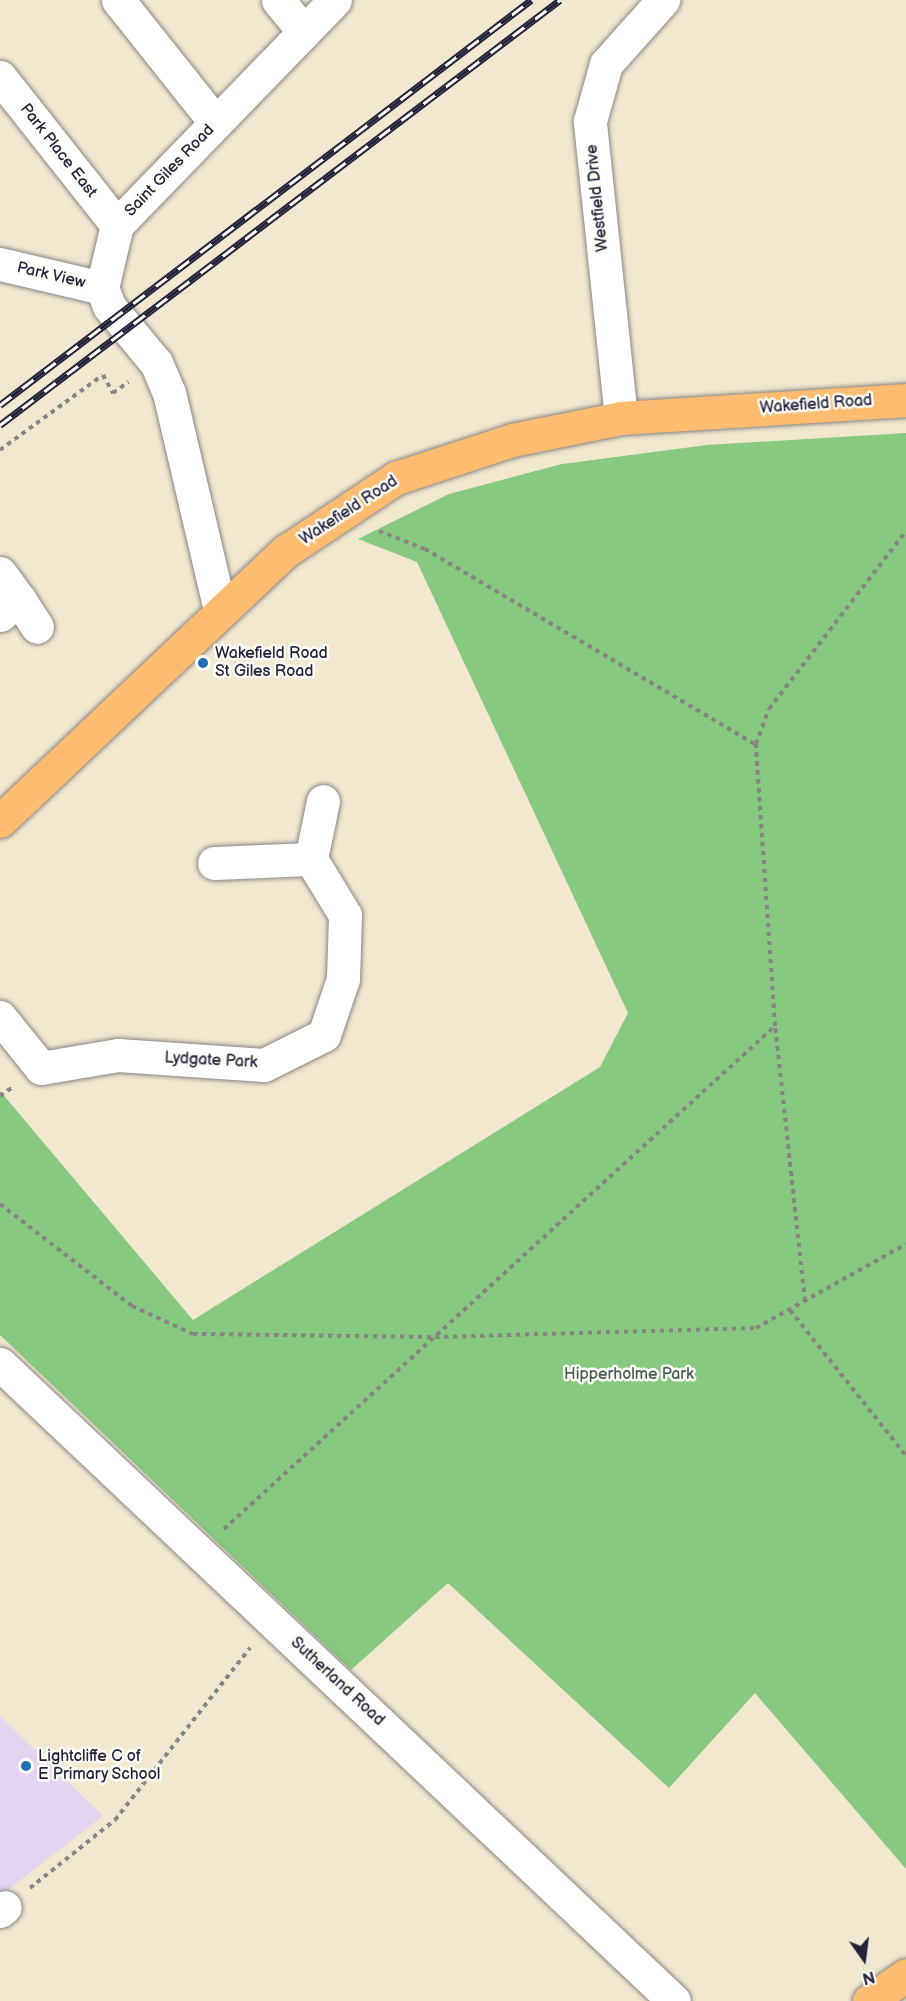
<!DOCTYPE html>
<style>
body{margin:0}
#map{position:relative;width:906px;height:2001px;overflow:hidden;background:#f2e8cf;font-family:"Balsamiq Sans",sans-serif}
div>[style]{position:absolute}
.built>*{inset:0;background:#e4d3f1}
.green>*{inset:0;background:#87c981}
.path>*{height:4px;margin-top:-2px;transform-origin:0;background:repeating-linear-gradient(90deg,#8a8585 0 4.5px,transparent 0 9px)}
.roads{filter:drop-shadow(0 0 2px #8a8585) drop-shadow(0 0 2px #8a8585)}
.minor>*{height:33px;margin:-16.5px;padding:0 16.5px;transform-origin:16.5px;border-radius:16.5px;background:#fff}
.major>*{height:33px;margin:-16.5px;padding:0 16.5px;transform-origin:16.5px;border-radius:16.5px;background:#fdbc70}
.highway>*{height:33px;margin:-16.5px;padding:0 16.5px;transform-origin:16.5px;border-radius:16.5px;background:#fdbc70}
.rail>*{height:7px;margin-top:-3.5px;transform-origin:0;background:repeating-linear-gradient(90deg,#fdfcf7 0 14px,#22223b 0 28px);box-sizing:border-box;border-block:2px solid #22223b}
.dots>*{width:16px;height:16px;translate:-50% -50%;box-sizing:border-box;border:3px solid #fdfcf7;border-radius:50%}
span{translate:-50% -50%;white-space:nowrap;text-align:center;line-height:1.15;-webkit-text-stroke:5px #fdfcf7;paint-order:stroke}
.street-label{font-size:16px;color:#22223b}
.poi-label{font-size:16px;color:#22223b}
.left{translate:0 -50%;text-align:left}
.park-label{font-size:16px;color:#455c54}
.north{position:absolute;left:834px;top:1929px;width:60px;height:60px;-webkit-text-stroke:4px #fdfcf7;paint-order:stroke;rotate:166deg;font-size:16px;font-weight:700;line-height:24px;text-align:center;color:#22223b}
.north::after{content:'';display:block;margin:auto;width:21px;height:27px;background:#22223b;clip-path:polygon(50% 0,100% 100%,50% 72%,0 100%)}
</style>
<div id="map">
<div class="built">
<div style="clip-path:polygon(0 1716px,103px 1816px,0 1896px)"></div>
</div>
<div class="green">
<div style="clip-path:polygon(906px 433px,906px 1869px,755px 1693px,669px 1788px,448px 1583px,351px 1670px,0 1335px,0 1091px,193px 1320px,600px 1067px,628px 1013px,417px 562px,358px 539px,449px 494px,562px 464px,707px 445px)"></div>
</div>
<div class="path">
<div style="left:0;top:450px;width:127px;rotate:-36.1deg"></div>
<div style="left:103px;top:375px;width:21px;rotate:61deg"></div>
<div style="left:113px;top:393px;width:19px;rotate:-36deg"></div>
<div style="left:379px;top:531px;width:49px;rotate:21.4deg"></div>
<div style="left:425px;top:549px;width:383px;rotate:30.6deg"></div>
<div style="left:0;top:1096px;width:16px;rotate:-35deg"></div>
<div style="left:0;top:1204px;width:167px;rotate:37.7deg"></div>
<div style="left:132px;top:1306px;width:67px;rotate:24.7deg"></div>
<div style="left:193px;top:1334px;width:242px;rotate:0.7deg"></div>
<div style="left:435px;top:1337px;width:321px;rotate:-1.6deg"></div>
<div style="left:756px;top:1328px;width:172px;rotate:-29.2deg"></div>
<div style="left:805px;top:1301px;width:277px;rotate:-96.2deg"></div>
<div style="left:775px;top:1026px;width:283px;rotate:-93.9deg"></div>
<div style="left:756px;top:744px;width:37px;rotate:-70deg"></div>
<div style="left:769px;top:709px;width:225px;rotate:-52.4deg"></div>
<div style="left:790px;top:1310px;width:186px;rotate:51.5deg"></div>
<div style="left:224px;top:1529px;width:746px;rotate:-42.39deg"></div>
<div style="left:30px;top:1888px;width:109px;rotate:-38.7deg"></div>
<div style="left:115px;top:1820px;width:219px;rotate:-51.9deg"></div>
</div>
<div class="roads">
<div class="minor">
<div style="left:118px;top:0;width:157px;rotate:51.5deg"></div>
<div style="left:278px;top:0;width:41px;rotate:50.9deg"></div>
<div style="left:0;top:77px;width:189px;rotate:51.7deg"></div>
<div style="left:0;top:264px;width:105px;rotate:13.2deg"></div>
<div style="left:621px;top:418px;width:299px;rotate:-96deg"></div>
<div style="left:590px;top:121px;width:59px;rotate:-74.3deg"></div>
<div style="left:606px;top:64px;width:86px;rotate:-48.3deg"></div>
<div style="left:0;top:573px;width:32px;rotate:54deg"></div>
<div style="left:220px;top:610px;width:223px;rotate:-103.2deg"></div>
<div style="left:169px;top:393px;width:33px;rotate:-113deg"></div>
<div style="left:156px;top:363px;width:74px;rotate:-129.5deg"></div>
<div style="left:109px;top:306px;width:19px;rotate:-111deg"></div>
<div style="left:102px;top:288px;width:65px;rotate:-76.6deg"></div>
<div style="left:117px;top:225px;width:313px;rotate:-45.9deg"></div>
<div style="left:0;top:615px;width:25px;rotate:-40deg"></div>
<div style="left:19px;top:599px;width:33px;rotate:57deg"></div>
<div style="left:214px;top:863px;width:97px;rotate:-2.4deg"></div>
<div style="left:0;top:1017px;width:65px;rotate:51.2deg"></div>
<div style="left:41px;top:1068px;width:78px;rotate:-9.6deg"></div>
<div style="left:118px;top:1055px;width:146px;rotate:3.9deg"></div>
<div style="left:264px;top:1065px;width:67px;rotate:-26.6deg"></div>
<div style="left:324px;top:1035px;width:59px;rotate:-71.3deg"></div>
<div style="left:343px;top:979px;width:64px;rotate:-88.2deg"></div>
<div style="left:345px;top:915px;width:66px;rotate:-121.3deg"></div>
<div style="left:311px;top:859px;width:59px;rotate:-78.3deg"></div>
<div style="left:0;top:1364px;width:927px;rotate:43.38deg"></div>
<div style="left:0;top:1911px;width:6px;rotate:-39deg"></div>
</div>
<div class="major">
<div style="left:0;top:821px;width:393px;rotate:-43.4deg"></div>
<div style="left:286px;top:551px;width:132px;rotate:-33.6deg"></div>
<div style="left:396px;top:478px;width:122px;rotate:-18.1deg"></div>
<div style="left:512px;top:440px;width:111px;rotate:-11.4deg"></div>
<div style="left:621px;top:418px;width:286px;rotate:-3.6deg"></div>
</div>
<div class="highway">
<div style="left:869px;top:2001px;width:45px;rotate:-35.1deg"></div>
</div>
</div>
<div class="rail">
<div style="left:0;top:405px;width:668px;rotate:-37.33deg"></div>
<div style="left:0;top:425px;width:703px;rotate:-37.2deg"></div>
</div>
<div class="dots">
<div style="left:203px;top:663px;background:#1f6fb2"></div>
<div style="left:26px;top:1766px;background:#1f6fb2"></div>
</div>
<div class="street-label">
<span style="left:58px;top:151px;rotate:52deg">Park Place East</span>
<span style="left:170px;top:171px;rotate:-46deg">Saint Giles Road</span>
<span style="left:598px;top:198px;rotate:-96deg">Westfield Drive</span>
<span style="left:51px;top:276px;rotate:13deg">Park View</span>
<span style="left:816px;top:405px;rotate:-4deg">Wakefield Road</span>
<span style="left:349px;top:511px;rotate:-33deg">Wakefield Road</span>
<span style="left:211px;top:1061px;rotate:3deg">Lydgate Park</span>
<span style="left:337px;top:1682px;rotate:43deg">Sutherland Road</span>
</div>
<div class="poi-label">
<span class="left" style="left:215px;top:663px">Wakefield Road<br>St Giles Road</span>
<span class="left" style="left:38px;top:1766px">Lightcliffe C of<br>E Primary School</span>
</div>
<div class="park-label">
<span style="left:629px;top:1375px">Hipperholme Park</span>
</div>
<div class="north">N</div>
</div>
